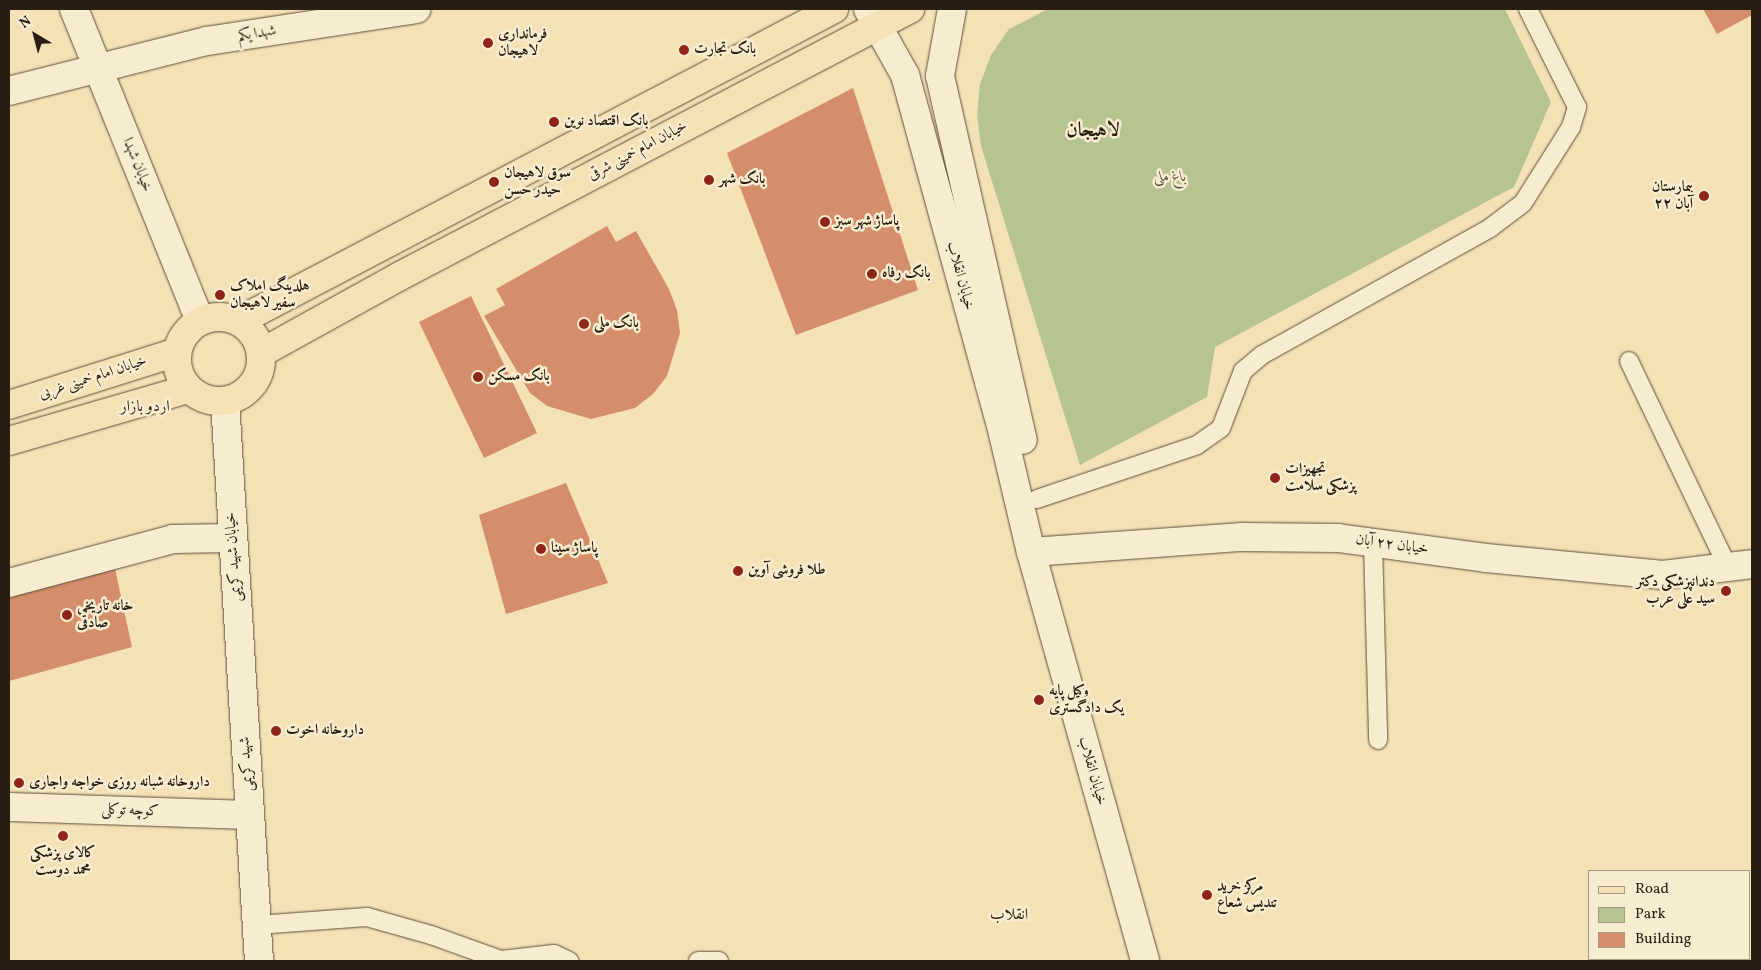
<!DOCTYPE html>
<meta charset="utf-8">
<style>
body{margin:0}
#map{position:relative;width:1761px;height:970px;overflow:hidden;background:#f4e1b6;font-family:Vollkorn,Amiri,serif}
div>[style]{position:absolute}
.green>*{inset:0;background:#b6c492}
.building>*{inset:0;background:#d48e6b}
.roads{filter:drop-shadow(0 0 1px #5b4f3a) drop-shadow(0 0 1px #5b4f3a)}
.lane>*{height:18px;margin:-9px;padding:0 9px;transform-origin:9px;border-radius:9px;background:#f8ecd0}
.street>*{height:28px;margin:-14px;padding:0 14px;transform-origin:14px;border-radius:14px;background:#f8ecd0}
.secondary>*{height:28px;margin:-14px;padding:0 14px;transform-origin:14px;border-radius:14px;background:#f8ecd0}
.primary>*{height:28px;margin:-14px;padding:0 14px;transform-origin:14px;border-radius:14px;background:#f4e1b6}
.primary>.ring{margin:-14px;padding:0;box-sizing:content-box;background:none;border:28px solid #f4e1b6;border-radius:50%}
.dots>*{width:14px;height:14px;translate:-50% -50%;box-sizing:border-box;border:2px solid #f8ecd0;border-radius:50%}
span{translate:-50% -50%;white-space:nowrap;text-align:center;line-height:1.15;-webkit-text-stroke:5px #f8ecd0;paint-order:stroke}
.street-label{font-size:15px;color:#281e11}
.poi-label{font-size:15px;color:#281e11;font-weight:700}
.left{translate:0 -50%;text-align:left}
.right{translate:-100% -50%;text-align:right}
.park-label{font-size:15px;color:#535038;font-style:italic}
.neighbourhood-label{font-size:16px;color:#281e11}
.district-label{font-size:20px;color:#281e11;font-weight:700}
.frame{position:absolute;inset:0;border:10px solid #281e11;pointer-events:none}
.legend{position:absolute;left:1588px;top:870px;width:162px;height:90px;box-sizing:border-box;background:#f8ecd0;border:1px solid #a59a84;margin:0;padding:6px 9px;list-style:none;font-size:15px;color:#281e11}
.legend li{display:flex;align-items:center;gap:10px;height:25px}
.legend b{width:25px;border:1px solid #a59a84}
.north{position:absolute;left:10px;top:10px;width:50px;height:50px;-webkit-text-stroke:4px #f8ecd0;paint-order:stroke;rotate:323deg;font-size:14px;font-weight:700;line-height:20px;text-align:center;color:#281e11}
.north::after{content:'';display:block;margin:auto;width:18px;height:22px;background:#281e11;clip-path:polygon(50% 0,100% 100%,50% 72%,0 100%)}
</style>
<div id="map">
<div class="green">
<div style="clip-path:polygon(1048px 9px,1505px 9px,1551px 102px,1514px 187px,1215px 347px,1207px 397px,1080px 465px,981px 146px,977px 115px,980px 84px,991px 55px,1009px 29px)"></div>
</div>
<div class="building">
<div style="clip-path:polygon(1703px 9px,1752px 9px,1752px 15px,1717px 34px)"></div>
<div style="clip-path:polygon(853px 88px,918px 290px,796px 335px,727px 153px)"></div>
<div style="clip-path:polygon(607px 226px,616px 242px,636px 231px,669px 289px,677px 310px,680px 333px,667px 376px,653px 394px,635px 408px,591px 419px,547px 406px,530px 393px,484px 316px,505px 305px,496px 289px)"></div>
<div style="clip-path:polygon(471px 296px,537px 433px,484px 458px,419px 322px)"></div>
<div style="clip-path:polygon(566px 483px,608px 583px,506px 614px,479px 515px)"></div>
<div style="clip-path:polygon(112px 555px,132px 647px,9px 681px,9px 583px)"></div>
</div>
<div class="roads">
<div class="lane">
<div style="left:1629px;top:361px;width:229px;rotate:64.4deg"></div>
<div style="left:1037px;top:499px;width:169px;rotate:-18.6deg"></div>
<div style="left:1197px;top:445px;width:29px;rotate:-35deg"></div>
<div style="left:1221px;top:428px;width:61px;rotate:-68.9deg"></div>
<div style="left:1243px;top:371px;width:25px;rotate:-40deg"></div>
<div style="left:1262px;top:355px;width:261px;rotate:-29.1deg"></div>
<div style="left:1490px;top:228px;width:41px;rotate:-37.1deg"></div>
<div style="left:1523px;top:203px;width:90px;rotate:-57.7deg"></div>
<div style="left:1571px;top:127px;width:21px;rotate:-73deg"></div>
<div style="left:1577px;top:107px;width:110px;rotate:-116.6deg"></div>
<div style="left:1373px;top:543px;width:197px;rotate:88.5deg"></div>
<div style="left:257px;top:925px;width:110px;rotate:-4.2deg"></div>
<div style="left:367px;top:917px;width:66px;rotate:15.7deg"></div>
<div style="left:431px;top:935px;width:74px;rotate:19.7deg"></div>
<div style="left:501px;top:960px;width:53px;rotate:-6.5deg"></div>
<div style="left:554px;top:954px;width:17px;rotate:25deg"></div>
<div style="left:698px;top:961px;width:21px"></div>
</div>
<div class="street">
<div style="left:9px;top:91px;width:204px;rotate:-14.2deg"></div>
<div style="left:207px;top:41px;width:212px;rotate:-8.7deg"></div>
<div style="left:1031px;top:552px;width:212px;rotate:-4.1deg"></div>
<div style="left:1242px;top:537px;width:96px;rotate:0.6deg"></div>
<div style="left:1338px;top:538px;width:149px;rotate:7.7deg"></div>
<div style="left:1486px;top:558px;width:178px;rotate:5.5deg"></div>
<div style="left:1663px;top:575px;width:90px;rotate:-7deg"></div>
<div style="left:9px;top:583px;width:170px;rotate:-15deg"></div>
<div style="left:173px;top:539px;width:60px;rotate:-1deg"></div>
<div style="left:9px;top:807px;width:241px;rotate:1.9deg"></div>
</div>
<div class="secondary">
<div style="left:74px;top:9px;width:336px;rotate:68deg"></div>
<div style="left:868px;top:9px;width:76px;rotate:60.7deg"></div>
<div style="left:905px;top:75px;width:372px;rotate:74.7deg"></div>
<div style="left:1003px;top:434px;width:121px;rotate:76.7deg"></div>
<div style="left:1031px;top:552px;width:425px;rotate:74.4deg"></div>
<div style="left:952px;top:9px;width:68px;rotate:100.2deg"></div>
<div style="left:940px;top:76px;width:373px;rotate:77.2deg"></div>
<div style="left:225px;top:401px;width:561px;rotate:86.53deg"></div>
</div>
<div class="primary">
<div class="ring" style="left:177px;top:317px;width:56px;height:56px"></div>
<div style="left:239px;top:321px;width:672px;rotate:-27.67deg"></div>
<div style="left:261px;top:353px;width:159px;rotate:-29deg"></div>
<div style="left:400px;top:276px;width:576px;rotate:-27.63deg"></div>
<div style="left:9px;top:405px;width:176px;rotate:-17.5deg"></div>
<div style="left:9px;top:441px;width:186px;rotate:-16.2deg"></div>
</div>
</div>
<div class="dots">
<div style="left:488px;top:43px;background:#8f2418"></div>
<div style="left:684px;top:50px;background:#8f2418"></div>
<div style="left:554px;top:122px;background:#8f2418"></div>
<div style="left:709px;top:180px;background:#8f2418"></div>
<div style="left:494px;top:182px;background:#8f2418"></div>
<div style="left:1704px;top:196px;background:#8f2418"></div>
<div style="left:825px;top:222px;background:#8f2418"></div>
<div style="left:872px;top:274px;background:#8f2418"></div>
<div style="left:220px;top:295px;background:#8f2418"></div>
<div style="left:584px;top:324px;background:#8f2418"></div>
<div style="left:478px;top:377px;background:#8f2418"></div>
<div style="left:1275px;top:478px;background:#8f2418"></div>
<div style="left:541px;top:549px;background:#8f2418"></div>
<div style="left:738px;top:571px;background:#8f2418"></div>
<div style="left:1726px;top:591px;background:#8f2418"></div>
<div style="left:67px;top:615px;background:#8f2418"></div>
<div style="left:1039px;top:700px;background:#8f2418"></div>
<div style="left:276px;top:731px;background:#8f2418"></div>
<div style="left:19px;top:783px;background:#8f2418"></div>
<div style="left:63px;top:836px;background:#8f2418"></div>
<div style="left:1207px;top:895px;background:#8f2418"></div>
</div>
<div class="street-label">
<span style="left:257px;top:34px;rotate:-9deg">شهدا یکم</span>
<span style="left:638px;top:151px;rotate:-28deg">خیابان امام خمینی شرقی</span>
<span style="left:137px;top:165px;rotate:68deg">خیابان شهدا</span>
<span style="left:960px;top:276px;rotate:75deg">خیابان انقلاب</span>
<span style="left:93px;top:378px;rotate:-18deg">خیابان امام خمینی غربی</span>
<span style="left:1392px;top:545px;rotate:8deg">خیابان ۲۲ آبان</span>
<span style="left:234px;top:557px;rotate:-94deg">خیابان شهید کریمی</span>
<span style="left:247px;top:764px;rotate:-94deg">شهید کریمی</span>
<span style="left:1092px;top:771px;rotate:74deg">خیابان انقلاب</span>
<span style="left:130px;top:811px;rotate:2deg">کوچه توکلی</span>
</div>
<div class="poi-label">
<span class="left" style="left:498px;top:43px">فرمانداری<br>لاهیجان</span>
<span class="left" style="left:694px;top:50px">بانک تجارت</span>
<span class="left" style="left:564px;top:122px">بانک اقتصاد نوین</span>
<span class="left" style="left:504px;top:182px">سوق لاهيجان<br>حيدر حسن</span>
<span class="left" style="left:719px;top:180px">بانک شهر</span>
<span class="right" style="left:1693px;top:196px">بیمارستان<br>۲۲ آبان</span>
<span class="left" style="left:835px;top:222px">پاساژ شهر سبز</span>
<span class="left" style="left:882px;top:274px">بانک رفاه</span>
<span class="left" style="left:230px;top:295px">هلدینگ املاک<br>سفیر لاهیجان</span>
<span class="left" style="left:594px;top:324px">بانک ملی</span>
<span class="left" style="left:488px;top:377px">بانک مسکن</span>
<span class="left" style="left:1285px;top:478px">تجهیزات<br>پزشکی سلامت</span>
<span class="left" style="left:551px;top:549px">پاساژ سینا</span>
<span class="left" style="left:748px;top:571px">طلا فروشی آوین</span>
<span class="right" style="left:1715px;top:591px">دندانپزشکی دکتر<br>سید علی عرب</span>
<span class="left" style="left:77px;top:615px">خانه تاریخی<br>صادقی</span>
<span class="left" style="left:1049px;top:700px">وکیل پایه<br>یک دادگستری</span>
<span class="left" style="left:286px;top:731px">داروخانه اخوت</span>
<span class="left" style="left:29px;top:783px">داروخانه شبانه روزی خواجه واجاری</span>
<span style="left:63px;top:862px">کالای پزشکی<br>محمد دوست</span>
<span class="left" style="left:1217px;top:895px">مرکز خرید<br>تندیس شعاع</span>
</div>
<div class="park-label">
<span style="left:1170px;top:178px">باغ ملی</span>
</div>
<div class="neighbourhood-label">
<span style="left:145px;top:407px">اردو بازار</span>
<span style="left:1009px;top:915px">انقلاب</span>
</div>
<div class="district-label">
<span style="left:1093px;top:131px">لاهیجان</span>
</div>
<div class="frame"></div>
<ul class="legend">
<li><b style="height:6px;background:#f4e1b6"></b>Road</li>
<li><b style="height:14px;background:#b6c492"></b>Park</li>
<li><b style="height:14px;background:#d48e6b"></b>Building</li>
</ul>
<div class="north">N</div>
</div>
